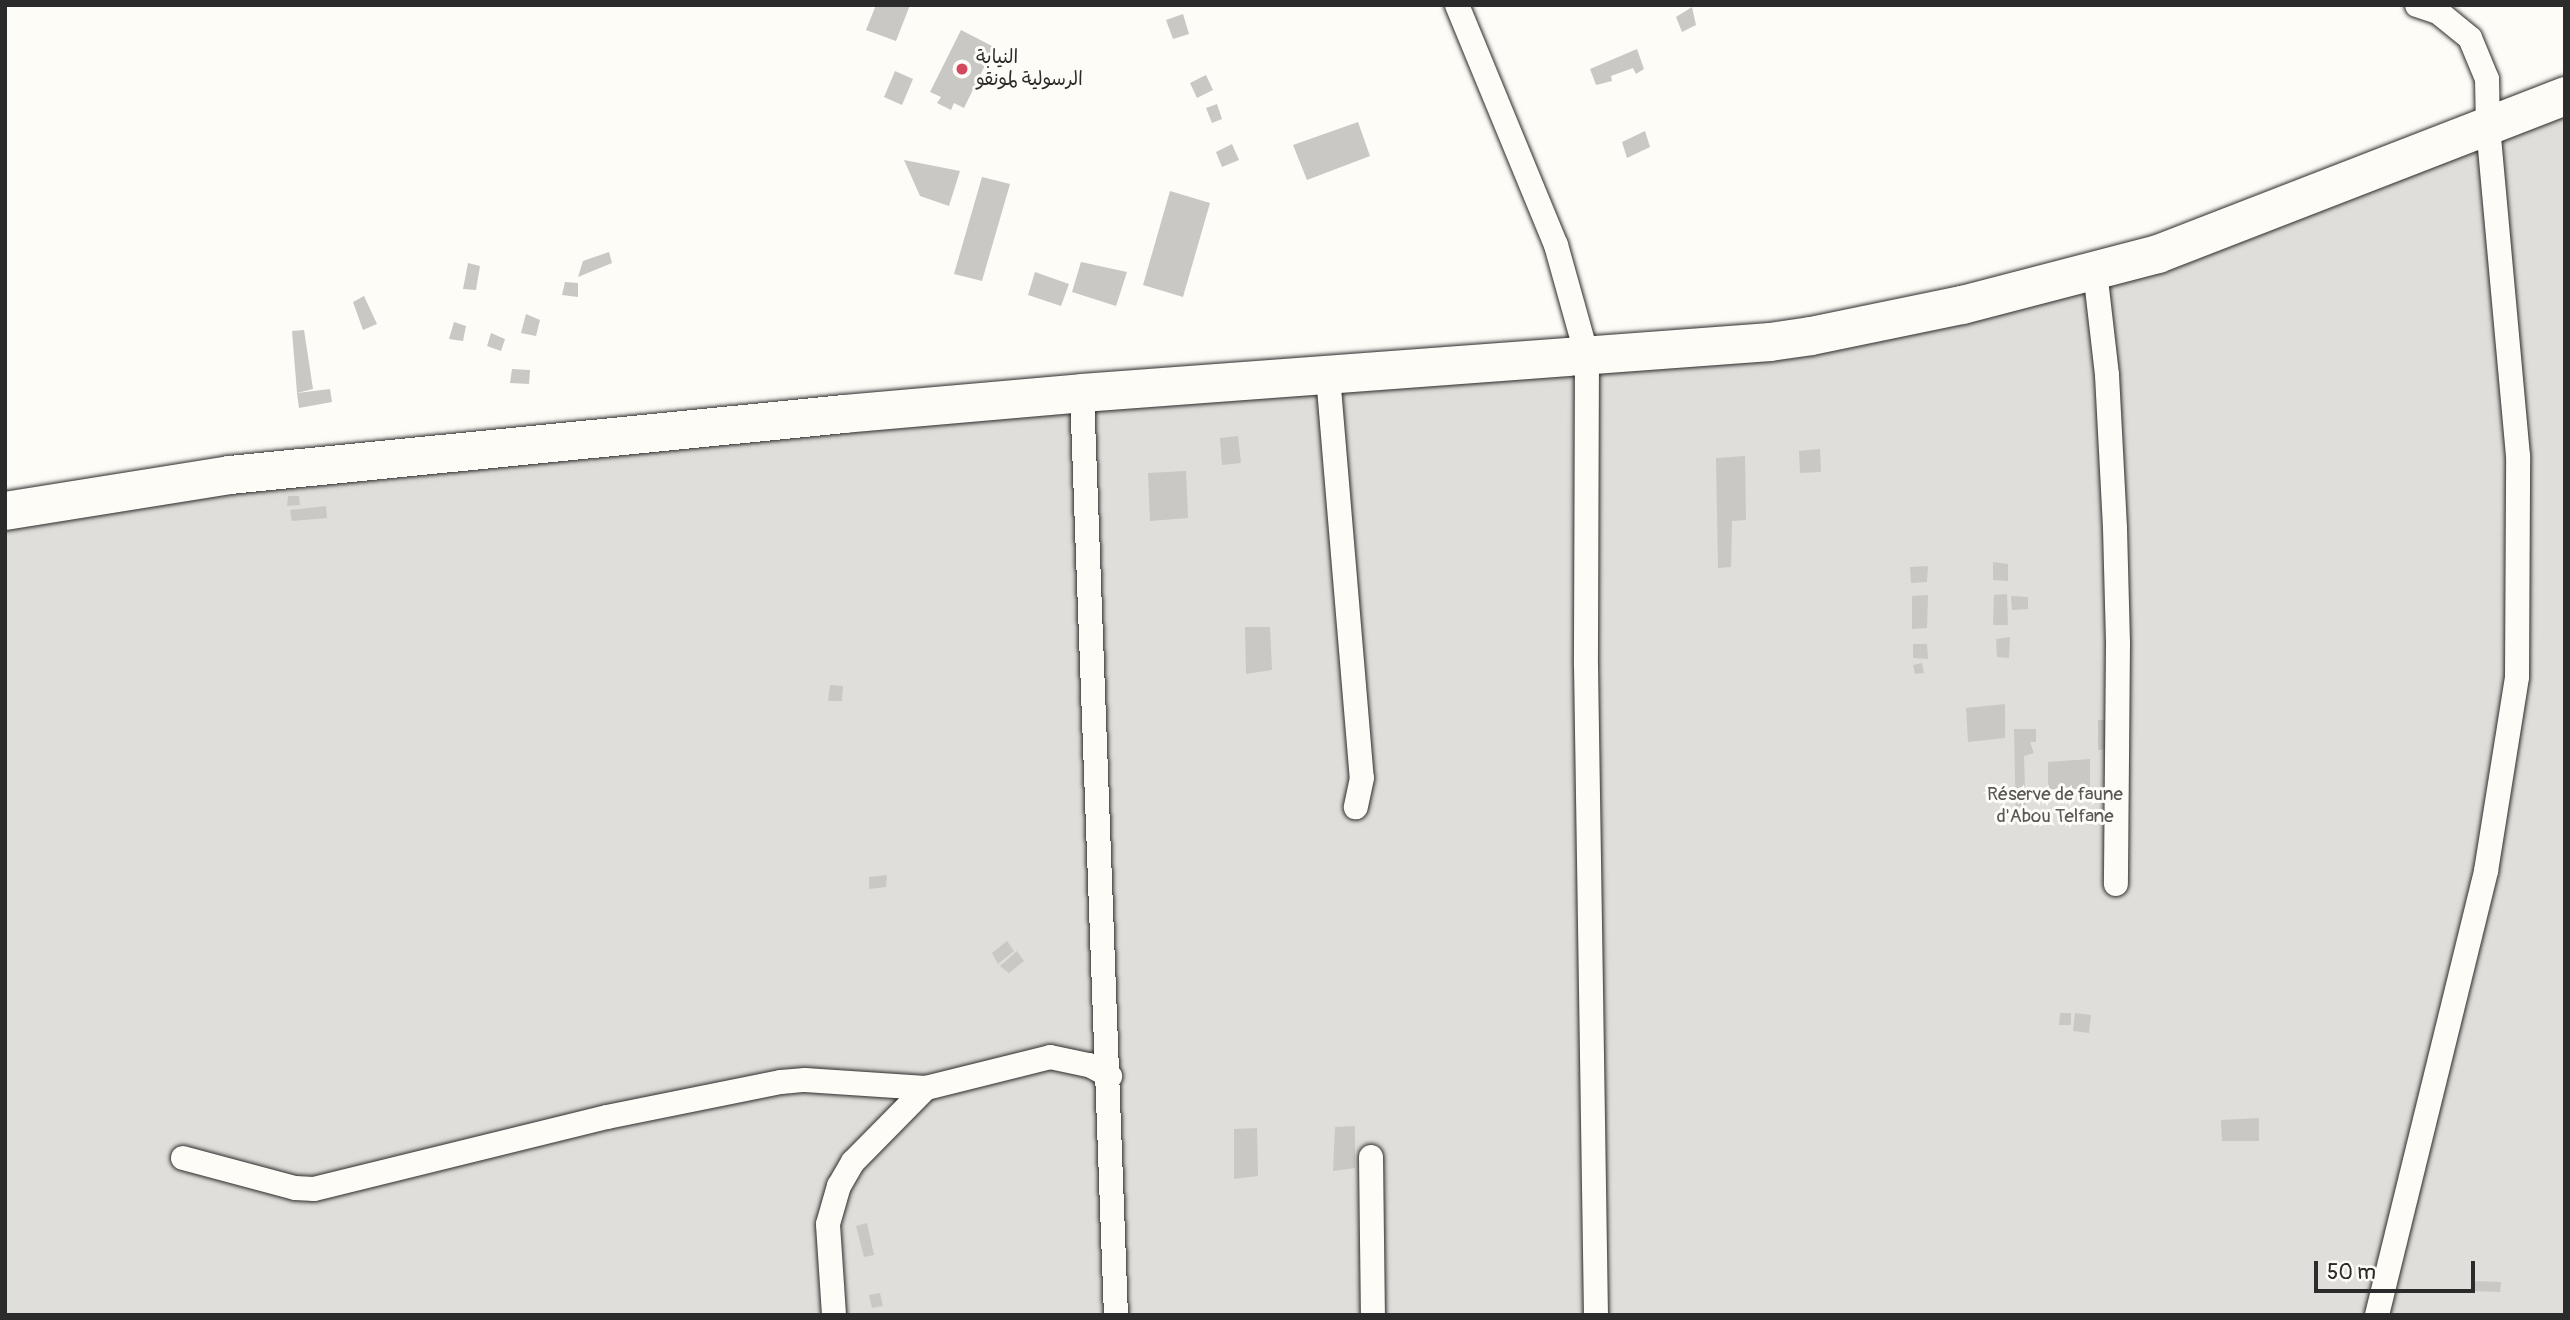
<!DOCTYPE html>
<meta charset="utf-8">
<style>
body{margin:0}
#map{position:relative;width:2570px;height:1320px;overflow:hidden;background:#fdfcf7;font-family:Pangolin,"Playpen Sans Arabic",sans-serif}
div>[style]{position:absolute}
.green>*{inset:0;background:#dfdeda}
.building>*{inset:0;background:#c9c8c4}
.roads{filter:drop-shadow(0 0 2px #2b2b2b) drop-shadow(0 0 2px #2b2b2b)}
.minor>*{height:24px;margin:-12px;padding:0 12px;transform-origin:12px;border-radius:12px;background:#fdfcf7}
.primary>*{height:38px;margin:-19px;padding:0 19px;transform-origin:19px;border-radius:19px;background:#fdfcf7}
.dots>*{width:19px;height:19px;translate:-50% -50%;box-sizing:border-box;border:4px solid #fdfcf7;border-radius:50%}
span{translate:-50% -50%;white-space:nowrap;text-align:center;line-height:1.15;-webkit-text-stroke:6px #fdfcf7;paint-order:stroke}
.poi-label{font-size:19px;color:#2b2b2b}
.left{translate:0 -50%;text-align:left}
.park-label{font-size:19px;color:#585857}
.frame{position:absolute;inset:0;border:7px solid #2b2b2b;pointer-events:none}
.scale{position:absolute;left:2314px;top:1261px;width:161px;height:32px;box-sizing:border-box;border:4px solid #2b2b2b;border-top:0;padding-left:9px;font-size:21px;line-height:24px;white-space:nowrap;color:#2b2b2b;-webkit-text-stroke:5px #fdfcf7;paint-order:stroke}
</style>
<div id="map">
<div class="green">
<div style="clip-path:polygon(2565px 96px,2565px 1315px,5px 1315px,5px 511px,1962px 305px)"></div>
</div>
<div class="building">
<div style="clip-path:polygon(876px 5px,910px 5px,896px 41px,866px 30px)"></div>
<div style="clip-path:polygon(1692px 7px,1696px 25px,1682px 32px,1676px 17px)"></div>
<div style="clip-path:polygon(1183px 14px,1189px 34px,1173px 39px,1166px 20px)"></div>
<div style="clip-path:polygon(961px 30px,994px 47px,964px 108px,954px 103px,951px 110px,937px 103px,941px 97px,930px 92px)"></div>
<div style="clip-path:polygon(1637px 49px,1644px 69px,1636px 74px,1633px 68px,1611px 76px,1612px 81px,1596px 85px,1590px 69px)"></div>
<div style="clip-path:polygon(895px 71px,913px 79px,902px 105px,884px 97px)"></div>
<div style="clip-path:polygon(1206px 75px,1213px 90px,1197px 98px,1190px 83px)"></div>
<div style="clip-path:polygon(1217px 104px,1222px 119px,1212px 123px,1206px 108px)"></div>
<div style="clip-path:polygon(1358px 122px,1370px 156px,1307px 180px,1293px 145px)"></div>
<div style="clip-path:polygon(1645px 131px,1650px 147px,1627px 158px,1622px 142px)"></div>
<div style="clip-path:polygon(1232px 144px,1239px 160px,1222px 167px,1216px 152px)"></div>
<div style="clip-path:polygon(904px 160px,960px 171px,949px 206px,920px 196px)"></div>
<div style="clip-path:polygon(982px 177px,1010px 184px,982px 281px,954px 274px)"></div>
<div style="clip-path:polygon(1170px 191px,1210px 203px,1183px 297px,1143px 285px)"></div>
<div style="clip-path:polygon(609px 252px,612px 263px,578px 277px,583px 261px)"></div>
<div style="clip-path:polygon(1081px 262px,1127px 272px,1116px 306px,1072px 292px)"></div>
<div style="clip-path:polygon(468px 263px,480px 266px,476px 290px,463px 289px)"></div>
<div style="clip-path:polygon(1035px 272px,1069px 284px,1061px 306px,1028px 295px)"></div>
<div style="clip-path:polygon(565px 282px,578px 283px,578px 297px,562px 295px)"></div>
<div style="clip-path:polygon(364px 296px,377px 324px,363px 330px,353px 302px)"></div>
<div style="clip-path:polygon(526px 314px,540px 320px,536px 336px,521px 333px)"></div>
<div style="clip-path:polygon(454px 322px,466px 326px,463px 341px,449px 339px)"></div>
<div style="clip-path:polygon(304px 330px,313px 389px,297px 393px,292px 331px)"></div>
<div style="clip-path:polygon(491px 333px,505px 339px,501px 351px,487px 346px)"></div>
<div style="clip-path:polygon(512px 369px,530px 370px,529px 384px,510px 383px)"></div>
<div style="clip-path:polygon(330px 389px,332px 402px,299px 408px,297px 393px)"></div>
<div style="clip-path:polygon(1238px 436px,1241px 463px,1222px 465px,1220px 438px)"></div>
<div style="clip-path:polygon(1820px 449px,1821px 472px,1800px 473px,1799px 451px)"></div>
<div style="clip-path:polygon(1745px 456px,1746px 520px,1732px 521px,1731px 567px,1718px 568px,1716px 458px)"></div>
<div style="clip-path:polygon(1186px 471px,1188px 518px,1150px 521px,1148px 473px)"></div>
<div style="clip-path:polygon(288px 496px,299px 496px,300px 505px,287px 506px)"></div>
<div style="clip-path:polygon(326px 506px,327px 518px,292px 521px,290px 510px)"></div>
<div style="clip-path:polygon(1993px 562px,2008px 564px,2008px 581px,1993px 580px)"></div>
<div style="clip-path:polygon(1928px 566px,1927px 582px,1911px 583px,1910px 567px)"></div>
<div style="clip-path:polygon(2007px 594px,2008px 625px,1993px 625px,1994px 595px)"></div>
<div style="clip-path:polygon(1928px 595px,1927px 628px,1912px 629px,1912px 596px)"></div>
<div style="clip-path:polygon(2011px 596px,2028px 597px,2028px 609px,2012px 610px)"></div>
<div style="clip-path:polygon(1245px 627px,1270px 627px,1272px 670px,1246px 674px)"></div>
<div style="clip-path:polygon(2010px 637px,2009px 658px,1997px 657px,1996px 639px)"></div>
<div style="clip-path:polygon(1913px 644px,1927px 644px,1928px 659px,1913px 658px)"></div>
<div style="clip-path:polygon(1922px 663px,1924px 673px,1915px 674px,1913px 665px)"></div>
<div style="clip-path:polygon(830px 685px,843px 686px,842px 701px,828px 701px)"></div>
<div style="clip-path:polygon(2005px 704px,2005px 738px,1968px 742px,1966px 708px)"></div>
<div style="clip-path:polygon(2098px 720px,2108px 720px,2108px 749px,2098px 750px)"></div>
<div style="clip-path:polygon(2014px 729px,2036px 729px,2036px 742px,2030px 742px,2034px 753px,2024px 756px,2026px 818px,2016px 824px)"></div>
<div style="clip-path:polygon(2090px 759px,2090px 794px,2048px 796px,2048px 762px)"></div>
<div style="clip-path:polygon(887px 875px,886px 887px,869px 889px,869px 877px)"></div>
<div style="clip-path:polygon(1007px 941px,1014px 951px,998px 964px,992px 953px)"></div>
<div style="clip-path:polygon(1017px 951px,1024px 961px,1009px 973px,1000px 966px)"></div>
<div style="clip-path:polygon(2060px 1013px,2071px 1013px,2071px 1025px,2059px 1025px)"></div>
<div style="clip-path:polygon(2075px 1013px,2091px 1015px,2089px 1033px,2073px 1031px)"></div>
<div style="clip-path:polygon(2259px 1118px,2259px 1141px,2222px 1141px,2221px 1120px)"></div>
<div style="clip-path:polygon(1355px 1126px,1355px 1168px,1333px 1171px,1335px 1127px)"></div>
<div style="clip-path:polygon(1257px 1128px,1258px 1176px,1234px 1179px,1234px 1129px)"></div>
<div style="clip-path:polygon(867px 1223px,874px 1255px,864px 1257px,856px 1226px)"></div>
<div style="clip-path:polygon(2474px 1281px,2501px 1282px,2500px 1292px,2473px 1291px)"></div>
<div style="clip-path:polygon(880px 1293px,883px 1306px,872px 1308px,869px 1295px)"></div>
</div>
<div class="roads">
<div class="minor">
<div style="left:1457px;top:5px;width:260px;rotate:67.6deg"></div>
<div style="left:1556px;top:245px;width:115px;rotate:74.4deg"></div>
<div style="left:1587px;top:356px;width:309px;rotate:90.2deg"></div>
<div style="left:1586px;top:665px;width:650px;rotate:89.12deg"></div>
<div style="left:2095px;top:271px;width:105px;rotate:83.4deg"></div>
<div style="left:2107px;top:375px;width:153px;rotate:87deg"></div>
<div style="left:2115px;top:528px;width:116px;rotate:88.5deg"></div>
<div style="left:2118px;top:644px;width:240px;rotate:90.5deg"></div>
<div style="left:1328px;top:376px;width:403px;rotate:85.2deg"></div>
<div style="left:1362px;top:778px;width:30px;rotate:102deg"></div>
<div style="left:1082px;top:393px;width:923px;rotate:87.89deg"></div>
<div style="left:1371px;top:1157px;width:158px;rotate:89.3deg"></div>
<div style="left:183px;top:1158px;width:116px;rotate:15deg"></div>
<div style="left:295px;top:1188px;width:19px;rotate:3deg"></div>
<div style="left:314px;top:1189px;width:302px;rotate:-13.8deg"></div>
<div style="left:607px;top:1117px;width:177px;rotate:-11.4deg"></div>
<div style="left:781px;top:1082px;width:24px;rotate:-5deg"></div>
<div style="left:805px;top:1080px;width:121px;rotate:3.8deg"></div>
<div style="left:926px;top:1088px;width:128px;rotate:-14deg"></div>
<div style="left:1050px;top:1057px;width:40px;rotate:12deg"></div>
<div style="left:1089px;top:1065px;width:24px;rotate:28deg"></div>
<div style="left:834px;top:1315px;width:91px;rotate:-93.8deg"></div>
<div style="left:828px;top:1224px;width:40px;rotate:-74deg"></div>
<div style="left:839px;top:1186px;width:28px;rotate:-60deg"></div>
<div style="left:853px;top:1162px;width:104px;rotate:-45.4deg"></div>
<div style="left:2377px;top:1315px;width:457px;rotate:-76.2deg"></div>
<div style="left:2486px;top:871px;width:196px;rotate:-80.9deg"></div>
<div style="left:2517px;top:677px;width:221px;rotate:-89.7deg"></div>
<div style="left:2518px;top:456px;width:330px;rotate:-95.2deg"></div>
<div style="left:2488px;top:127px;width:48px;rotate:-91.2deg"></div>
<div style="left:2487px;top:79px;width:44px;rotate:-112.5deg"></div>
<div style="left:2470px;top:38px;width:41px;rotate:-140.9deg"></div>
<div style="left:2438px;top:12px;width:22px;rotate:-162deg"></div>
</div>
<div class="primary">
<div style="left:5px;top:511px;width:228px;rotate:-9.1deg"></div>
<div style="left:230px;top:475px;width:617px;rotate:-5.67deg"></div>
<div style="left:844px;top:414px;width:239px;rotate:-5deg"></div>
<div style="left:1082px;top:393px;width:690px;rotate:-4.24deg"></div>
<div style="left:1770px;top:342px;width:41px;rotate:-8.3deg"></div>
<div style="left:1811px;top:336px;width:154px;rotate:-11.6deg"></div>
<div style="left:1962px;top:305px;width:203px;rotate:-14.6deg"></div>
<div style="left:2158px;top:254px;width:437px;rotate:-21.2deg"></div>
</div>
</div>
<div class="dots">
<div style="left:962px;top:69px;background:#d1495b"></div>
</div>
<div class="poi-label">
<span class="left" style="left:976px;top:69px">النيابة<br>الرسولية لمونقو</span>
</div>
<div class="park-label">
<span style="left:2055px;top:806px">Réserve de faune<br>d'Abou Telfane</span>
</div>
<div class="frame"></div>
<div class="scale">50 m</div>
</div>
